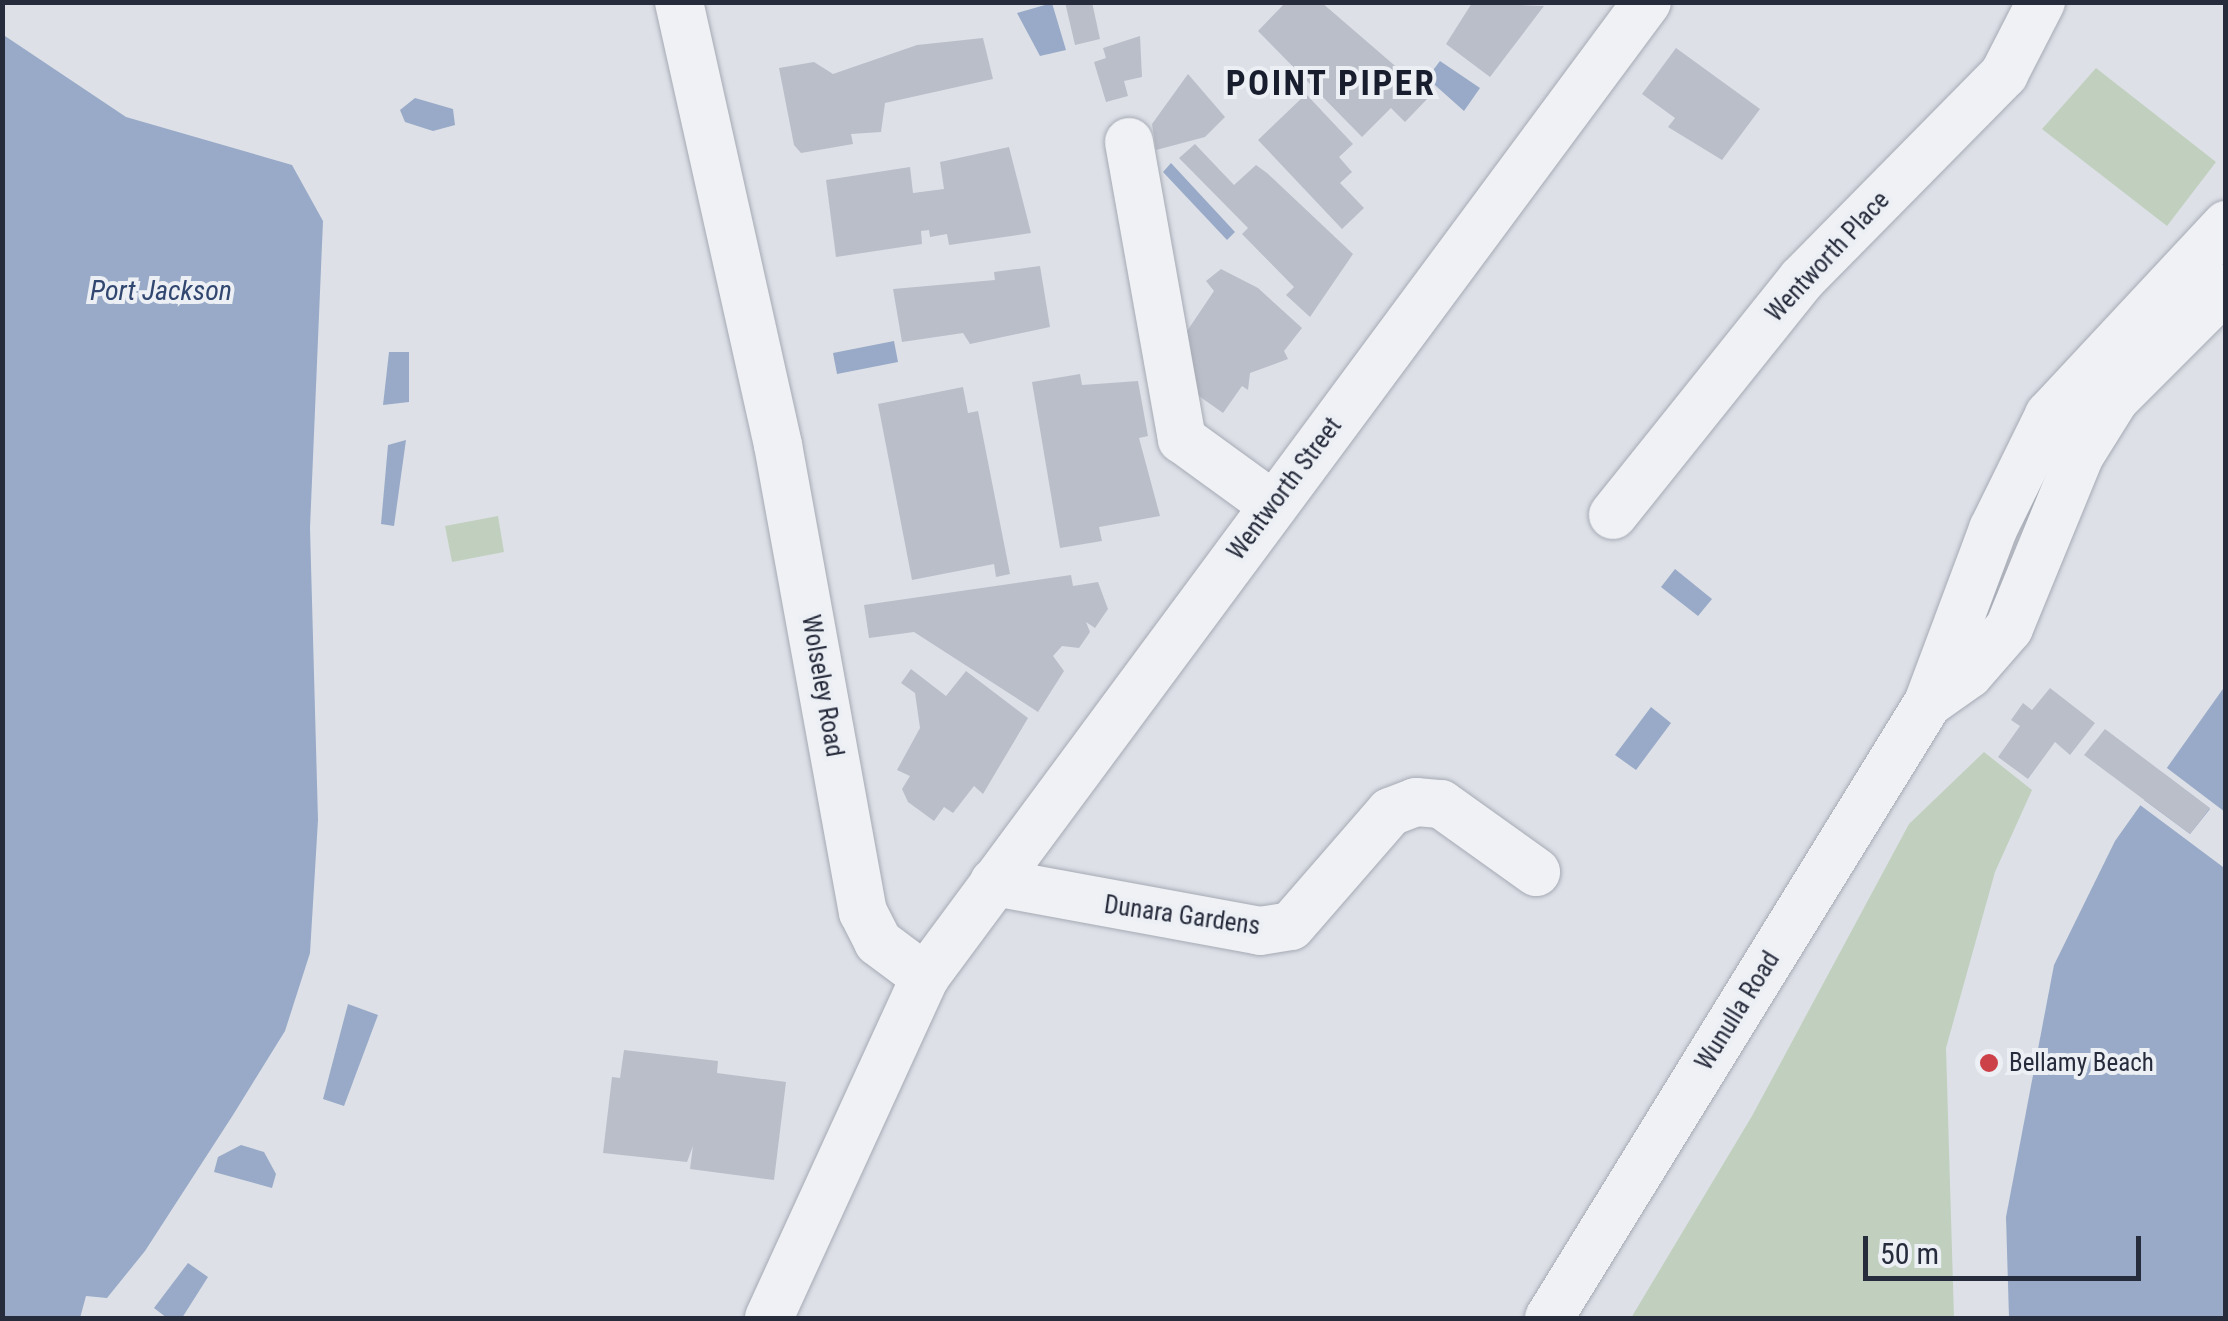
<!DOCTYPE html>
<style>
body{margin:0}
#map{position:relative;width:2228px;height:1321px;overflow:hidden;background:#dde0e7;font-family:"Roboto Condensed",sans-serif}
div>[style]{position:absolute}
.green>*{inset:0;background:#c1d0be}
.water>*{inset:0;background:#98aac7}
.pier>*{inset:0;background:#dde0e7}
.building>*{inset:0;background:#babec9}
.roads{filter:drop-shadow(0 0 2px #a6aab4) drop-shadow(0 0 2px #a6aab4)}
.minor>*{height:48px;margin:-24px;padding:0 24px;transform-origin:24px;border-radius:24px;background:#eff1f5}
.dots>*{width:28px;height:28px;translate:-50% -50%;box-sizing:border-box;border:5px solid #eceff4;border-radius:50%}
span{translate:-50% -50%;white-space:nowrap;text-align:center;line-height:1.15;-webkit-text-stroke:8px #eceff4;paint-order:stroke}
.street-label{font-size:25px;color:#272c3d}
.poi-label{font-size:25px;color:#272c3d}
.left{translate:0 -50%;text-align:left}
.water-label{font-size:28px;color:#314770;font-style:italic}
.district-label{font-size:35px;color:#191e2e;font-weight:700;letter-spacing:2.5px}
.frame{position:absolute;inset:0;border:5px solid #272c3d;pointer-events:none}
.scale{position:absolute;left:1863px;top:1236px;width:278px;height:45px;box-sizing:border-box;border:5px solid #272c3d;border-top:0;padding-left:12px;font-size:30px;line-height:35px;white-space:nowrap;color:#272c3d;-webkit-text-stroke:8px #eceff4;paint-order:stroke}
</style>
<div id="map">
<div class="green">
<div style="clip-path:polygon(2096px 68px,2216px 162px,2167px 226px,2042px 129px)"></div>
<div style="clip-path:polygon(498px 516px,504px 552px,452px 562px,445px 526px)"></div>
<div style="clip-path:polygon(1984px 752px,2032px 790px,1995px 872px,1946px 1048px,1954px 1318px,1631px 1318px,1752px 1116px,1909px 824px)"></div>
</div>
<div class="water">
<div style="clip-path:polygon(1052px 3px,1066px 50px,1040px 56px,1017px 13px)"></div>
<div style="clip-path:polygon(2px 34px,126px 117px,292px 165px,323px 221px,310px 528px,318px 820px,310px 953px,285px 1031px,233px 1115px,145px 1251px,107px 1298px,86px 1296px,80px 1318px,3px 1318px)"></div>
<div style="clip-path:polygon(1440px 61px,1480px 88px,1464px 111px,1427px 78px)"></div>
<div style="clip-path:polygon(415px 98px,453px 109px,455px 125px,433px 131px,405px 122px,400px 110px)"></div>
<div style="clip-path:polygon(1171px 163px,1235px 232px,1227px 240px,1163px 172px)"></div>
<div style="clip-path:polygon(894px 341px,898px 362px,837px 374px,833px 353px)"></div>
<div style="clip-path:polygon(389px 352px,409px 352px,409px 402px,383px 405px)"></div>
<div style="clip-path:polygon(406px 440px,394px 526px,381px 524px,388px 445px)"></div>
<div style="clip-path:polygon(1675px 569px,1712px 599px,1698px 616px,1661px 587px)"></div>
<div style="clip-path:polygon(2225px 686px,2225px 1318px,2009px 1318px,2006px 1217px,2054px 965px,2115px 841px)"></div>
<div style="clip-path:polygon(1651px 707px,1671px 723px,1636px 770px,1615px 755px)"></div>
<div style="clip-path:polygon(348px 1004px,378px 1015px,344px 1106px,323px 1099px)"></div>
<div style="clip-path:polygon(241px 1145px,264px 1152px,276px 1174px,272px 1188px,214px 1172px,218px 1157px)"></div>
<div style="clip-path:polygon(188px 1263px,208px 1277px,182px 1318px,167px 1318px,154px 1308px)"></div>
</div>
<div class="pier">
<div style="clip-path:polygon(2163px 765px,2225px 812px,2223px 867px,2136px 802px,2140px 797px,2190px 834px,2210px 809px,2159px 770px)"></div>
</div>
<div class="building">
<div style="clip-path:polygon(1065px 2px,1092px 2px,1100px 39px,1075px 45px)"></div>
<div style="clip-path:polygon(1286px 2px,1321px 2px,1430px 96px,1405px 122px,1391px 108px,1362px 137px,1258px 31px)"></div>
<div style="clip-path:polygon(1472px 3px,1544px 6px,1490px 77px,1446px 44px)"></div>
<div style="clip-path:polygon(1140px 36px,1142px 77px,1124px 81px,1128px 96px,1106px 102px,1094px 62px,1106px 58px,1103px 48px)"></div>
<div style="clip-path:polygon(983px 38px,993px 79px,885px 103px,881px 132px,851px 134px,853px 144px,801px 153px,794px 145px,779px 68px,814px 62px,833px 74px,917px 45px)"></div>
<div style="clip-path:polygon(1676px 48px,1760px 109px,1722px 160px,1668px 127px,1675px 118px,1642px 94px)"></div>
<div style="clip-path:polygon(1188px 74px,1225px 117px,1205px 137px,1156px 150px,1152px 124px)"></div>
<div style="clip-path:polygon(1306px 94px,1353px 144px,1339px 157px,1352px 172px,1340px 183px,1364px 208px,1342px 229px,1258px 140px)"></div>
<div style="clip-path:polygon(1195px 144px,1234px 185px,1256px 165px,1267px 173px,1353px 254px,1310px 317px,1286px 295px,1294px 287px,1242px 234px,1248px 228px,1179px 158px)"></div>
<div style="clip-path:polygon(1009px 147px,1031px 233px,949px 245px,947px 234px,930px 237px,929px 230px,921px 231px,922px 244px,836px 257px,826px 180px,910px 167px,913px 193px,944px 189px,940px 162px)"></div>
<div style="clip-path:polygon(1040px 266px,1050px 327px,970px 344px,963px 333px,902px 342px,893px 289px,995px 280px,994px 272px)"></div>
<div style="clip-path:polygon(1221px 269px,1258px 288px,1302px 328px,1284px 351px,1288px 359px,1250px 373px,1248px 390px,1242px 386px,1223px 413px,1189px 389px,1183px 337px,1214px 291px,1206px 281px)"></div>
<div style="clip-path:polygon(1080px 374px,1082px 385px,1138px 381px,1148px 436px,1139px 438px,1160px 516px,1099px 527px,1102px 541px,1060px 548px,1032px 382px)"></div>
<div style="clip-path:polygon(963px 387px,968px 413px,978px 411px,1010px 574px,996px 577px,994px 564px,912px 580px,878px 404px)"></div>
<div style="clip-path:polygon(1071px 575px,1073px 586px,1098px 582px,1108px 609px,1095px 628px,1086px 622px,1090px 632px,1079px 648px,1062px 646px,1053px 656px,1064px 671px,1038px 712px,914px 632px,869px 638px,864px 605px)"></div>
<div style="clip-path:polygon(911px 669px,946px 696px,966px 671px,1028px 718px,983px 794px,974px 786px,953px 813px,944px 807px,934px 821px,908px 802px,902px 789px,910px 776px,897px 770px,920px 728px,915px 693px,901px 683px)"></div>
<div style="clip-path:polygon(2050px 688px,2095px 723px,2070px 755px,2055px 742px,2028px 779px,1998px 757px,2020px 726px,2011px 720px,2023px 703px,2032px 710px)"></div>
<div style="clip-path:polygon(2105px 729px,2210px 808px,2190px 834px,2084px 755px)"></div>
<div style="clip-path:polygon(624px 1050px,718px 1061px,717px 1073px,786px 1082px,774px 1180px,690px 1169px,693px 1146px,687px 1162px,603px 1153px,612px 1077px,620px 1078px)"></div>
</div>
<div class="roads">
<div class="minor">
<div style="left:679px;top:2px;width:454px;rotate:77.4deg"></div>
<div style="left:778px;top:445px;width:475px;rotate:79.7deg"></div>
<div style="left:863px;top:912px;width:34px;rotate:63deg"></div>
<div style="left:878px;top:942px;width:59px;rotate:36.7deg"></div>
<div style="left:925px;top:977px;width:375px;rotate:114.6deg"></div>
<div style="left:1129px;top:142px;width:302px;rotate:79.9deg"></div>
<div style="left:1182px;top:439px;width:112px;rotate:36deg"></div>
<div style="left:1613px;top:515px;width:302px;rotate:-51.3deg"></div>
<div style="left:1802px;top:279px;width:288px;rotate:-45.4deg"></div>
<div style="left:2004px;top:74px;width:81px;rotate:-62.8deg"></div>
<div style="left:1928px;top:703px;width:50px;rotate:-35.3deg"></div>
<div style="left:1969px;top:674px;width:61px;rotate:-49deg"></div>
<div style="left:2009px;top:628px;width:187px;rotate:-67.7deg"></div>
<div style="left:2080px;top:455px;width:66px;rotate:-58deg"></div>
<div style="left:2115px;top:399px;width:157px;rotate:-45deg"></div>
<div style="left:994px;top:882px;width:270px;rotate:10.4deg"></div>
<div style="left:1260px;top:931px;width:31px;rotate:-9deg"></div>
<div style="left:1291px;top:926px;width:151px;rotate:-49deg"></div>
<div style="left:1390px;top:812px;width:28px;rotate:-21deg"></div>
<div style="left:1416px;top:802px;width:25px;rotate:5deg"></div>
<div style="left:1441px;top:804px;width:117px;rotate:35.6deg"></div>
<div style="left:925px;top:977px;width:1213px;rotate:-53.48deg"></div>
<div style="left:1549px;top:1318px;width:722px;rotate:-58.36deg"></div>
<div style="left:1928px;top:703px;width:186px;rotate:-69.5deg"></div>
<div style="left:1993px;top:529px;width:127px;rotate:-63.8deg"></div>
<div style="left:2049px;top:415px;width:260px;rotate:-47deg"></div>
</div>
</div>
<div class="dots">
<div style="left:1989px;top:1063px;background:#cc4148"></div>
</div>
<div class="street-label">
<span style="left:1828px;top:257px;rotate:-47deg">Wentworth Place</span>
<span style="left:1285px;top:489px;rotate:-53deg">Wentworth Street</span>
<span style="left:822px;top:686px;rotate:80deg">Wolseley Road</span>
<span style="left:1182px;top:916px;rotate:8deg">Dunara Gardens</span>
<span style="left:1738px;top:1011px;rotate:-58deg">Wunulla Road</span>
</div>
<div class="poi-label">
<span class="left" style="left:2009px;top:1063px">Bellamy Beach</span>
</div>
<div class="water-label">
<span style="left:161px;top:291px">Port Jackson</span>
</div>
<div class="district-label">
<span style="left:1331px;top:84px">POINT PIPER</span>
</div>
<div class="frame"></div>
<div class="scale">50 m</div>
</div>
